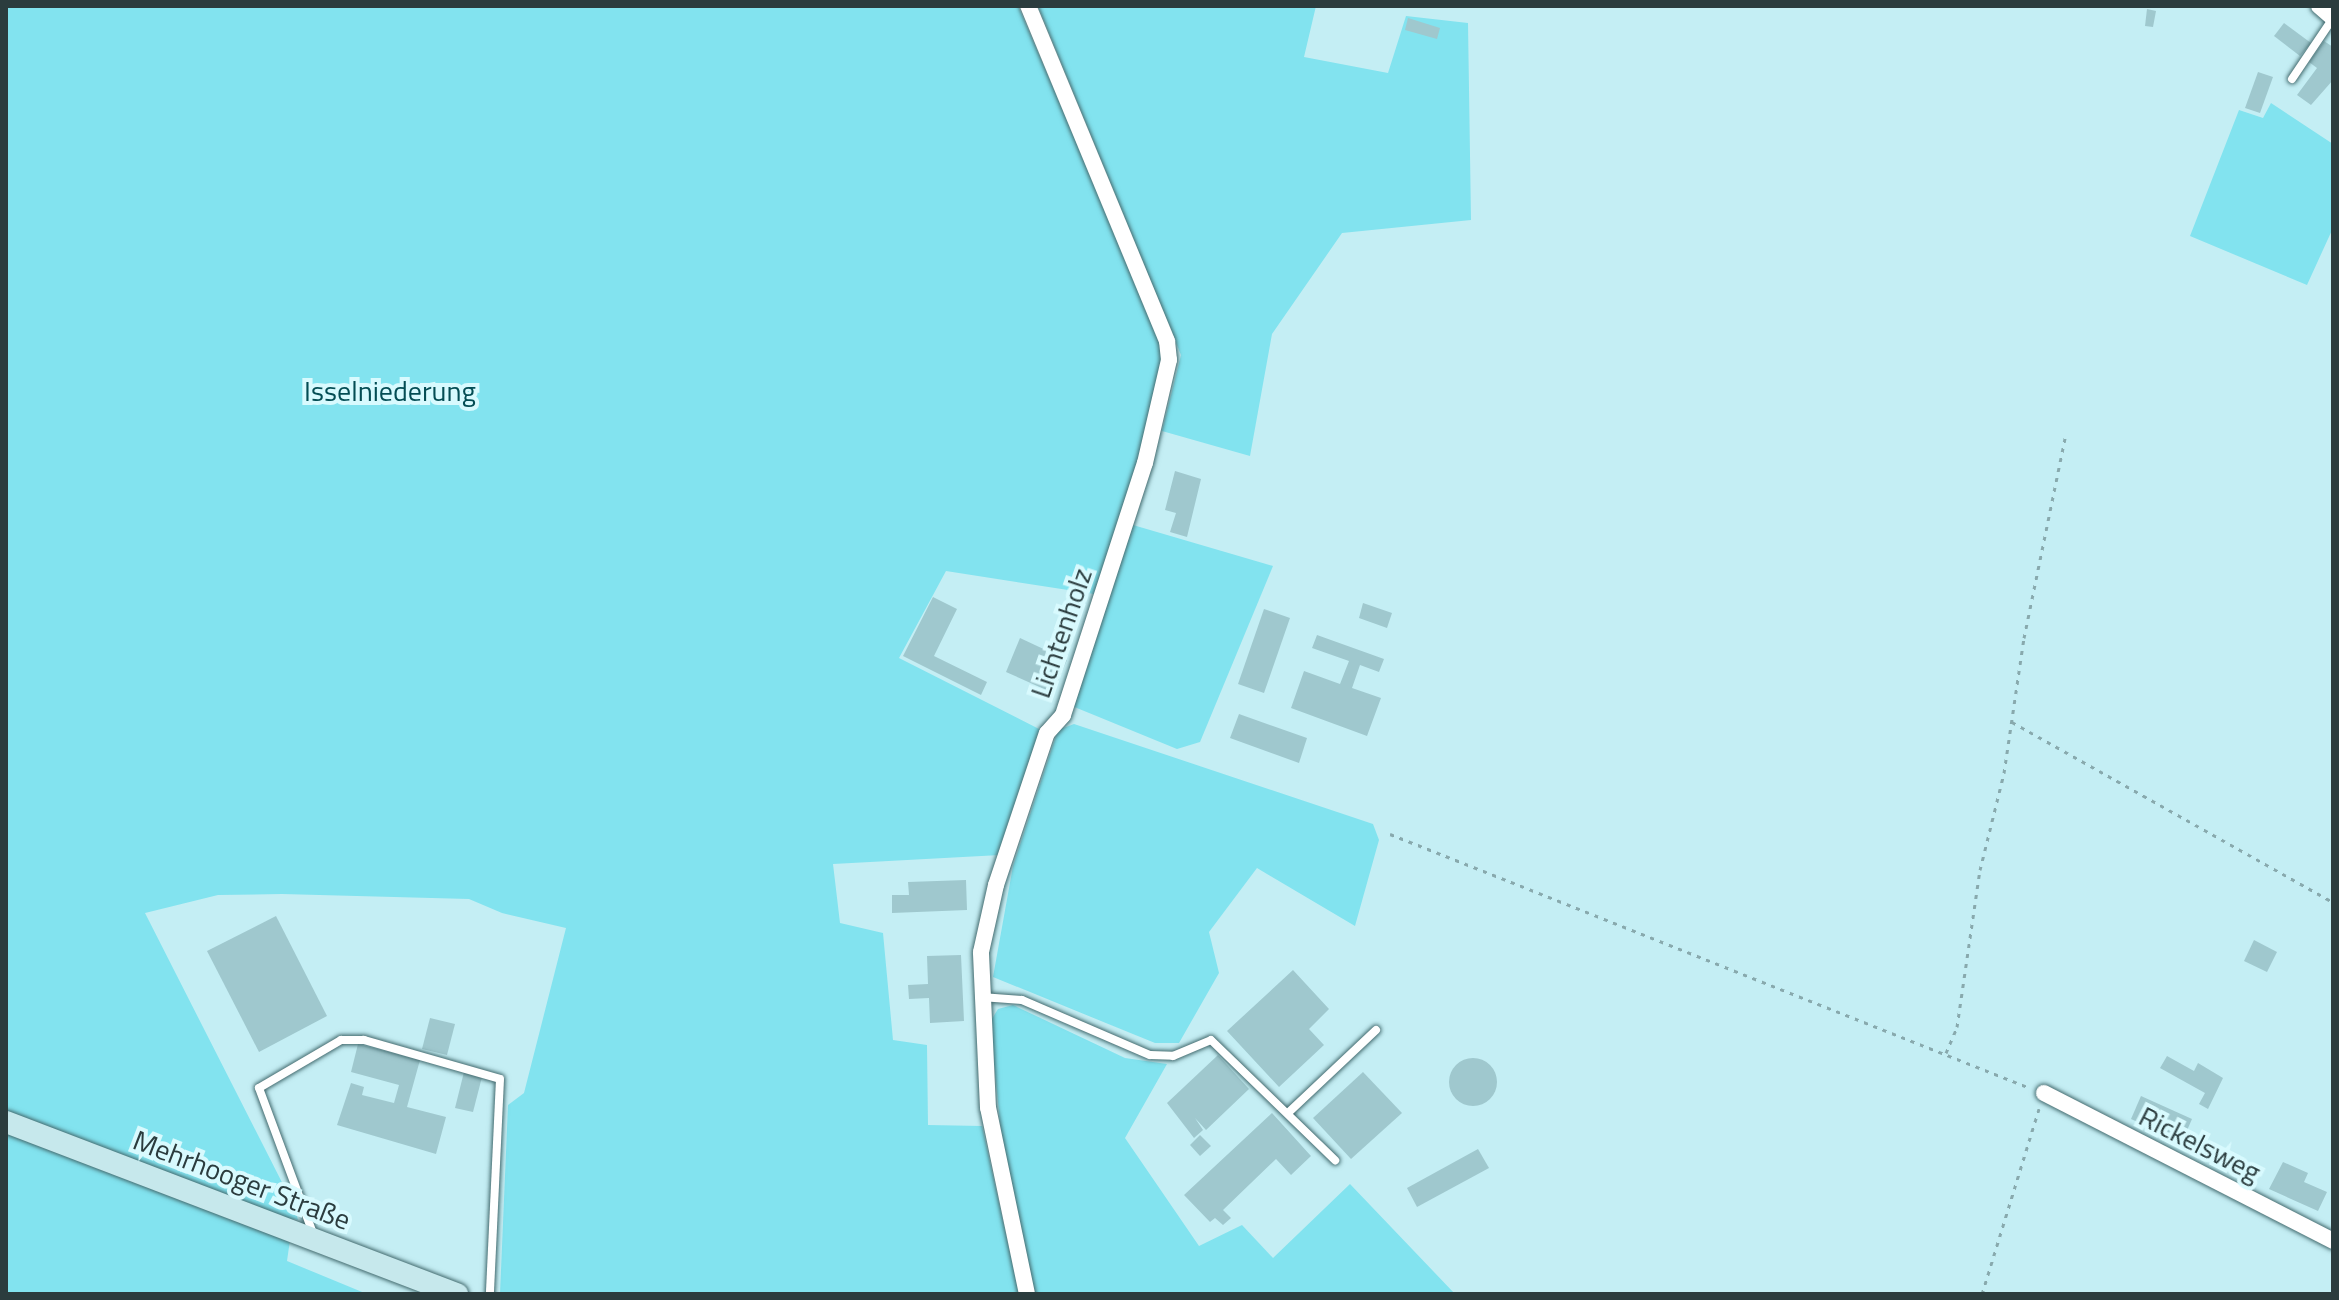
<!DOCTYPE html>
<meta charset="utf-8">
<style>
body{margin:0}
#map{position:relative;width:2339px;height:1300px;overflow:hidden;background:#c4eef4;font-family:"Titillium Web",sans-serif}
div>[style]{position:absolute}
.green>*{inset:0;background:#82e3ef}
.building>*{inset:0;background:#9fc8ce}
.round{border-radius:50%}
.path>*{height:3px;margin-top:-1.5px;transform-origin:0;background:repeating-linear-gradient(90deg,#88a9ad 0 4px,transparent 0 10px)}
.roads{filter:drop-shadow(0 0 2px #436a6e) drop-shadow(0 0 2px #436a6e)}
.service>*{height:8px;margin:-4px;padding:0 4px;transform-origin:4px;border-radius:4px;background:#fff}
.minor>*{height:16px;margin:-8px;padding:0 8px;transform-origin:8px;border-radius:8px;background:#fff}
.secondary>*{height:22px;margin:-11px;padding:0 11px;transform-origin:11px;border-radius:11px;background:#c6e8ec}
span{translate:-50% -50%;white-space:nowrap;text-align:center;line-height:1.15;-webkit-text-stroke:8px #d8fafe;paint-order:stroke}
.park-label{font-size:28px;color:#044d54}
.street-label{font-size:28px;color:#2b3c3e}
.frame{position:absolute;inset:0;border:8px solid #2b3c3e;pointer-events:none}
</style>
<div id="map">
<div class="green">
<div style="clip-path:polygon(6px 6px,1018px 6px,1157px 330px,1163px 361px,1131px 488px,1094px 594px,946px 571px,899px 658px,1041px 730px,1000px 855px,833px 864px,840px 923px,883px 933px,893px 1040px,927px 1045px,928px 1125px,982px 1126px,1019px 1294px,500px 1294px,508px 1105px,524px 1093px,566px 928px,502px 913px,469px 899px,282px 894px,218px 895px,145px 913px,295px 1208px,298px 1220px,293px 1219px,287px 1261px,367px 1294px,6px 1294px)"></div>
<div style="clip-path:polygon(1038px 6px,1316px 6px,1304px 57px,1388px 73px,1406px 16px,1468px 23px,1471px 220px,1342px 233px,1272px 334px,1250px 456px,1162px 431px,1181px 355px)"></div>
<div style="clip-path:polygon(2271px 103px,2333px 144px,2333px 228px,2307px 285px,2190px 236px,2239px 110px,2263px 118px)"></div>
<div style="clip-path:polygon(1133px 525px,1273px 566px,1200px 742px,1177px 749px,1072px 706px)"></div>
<div style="clip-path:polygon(1074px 724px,1373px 824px,1379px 840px,1355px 926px,1257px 868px,1209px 932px,1219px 973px,1179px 1043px,1155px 1043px,993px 977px,1013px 866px,1058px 730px)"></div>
<div style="clip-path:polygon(1013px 1005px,1125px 1058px,1167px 1064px,1125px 1138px,1199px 1246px,1242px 1225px,1273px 1258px,1350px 1184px,1455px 1294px,1035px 1294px,1006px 1182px,990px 1022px,998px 1009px)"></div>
</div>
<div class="building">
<div style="clip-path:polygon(2147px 9px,2156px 11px,2153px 27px,2145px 26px)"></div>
<div style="clip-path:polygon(1408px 18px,1440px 28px,1437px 39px,1405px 30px)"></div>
<div style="clip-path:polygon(2284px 23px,2311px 43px,2300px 56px,2274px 36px)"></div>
<div style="clip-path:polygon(2324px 41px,2333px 47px,2333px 80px,2311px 105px,2297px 95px,2317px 68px,2309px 62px)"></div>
<div style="clip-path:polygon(2258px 72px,2273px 77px,2260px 113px,2245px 108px)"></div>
<div style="clip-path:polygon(1175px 471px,1201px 479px,1187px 537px,1170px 532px,1176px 513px,1165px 510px)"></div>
<div style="clip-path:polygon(933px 597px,957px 609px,934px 656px,987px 682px,981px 695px,903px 656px)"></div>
<div style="clip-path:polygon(1363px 603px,1392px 613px,1387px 628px,1359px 618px)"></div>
<div style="clip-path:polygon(1264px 609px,1290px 618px,1264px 693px,1238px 684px)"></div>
<div style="clip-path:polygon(1317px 635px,1384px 659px,1379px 672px,1360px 665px,1352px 688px,1381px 698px,1367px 736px,1291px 708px,1304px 671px,1340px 684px,1349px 661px,1312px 648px)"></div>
<div style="clip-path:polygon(1020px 638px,1067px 660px,1053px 693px,1006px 672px)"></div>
<div style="clip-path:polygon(1239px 714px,1307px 738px,1299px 763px,1230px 738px)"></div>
<div style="clip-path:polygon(966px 880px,967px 910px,892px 913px,892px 895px,909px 895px,908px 882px)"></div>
<div style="clip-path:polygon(276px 916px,327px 1016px,259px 1052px,207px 951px)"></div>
<div style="clip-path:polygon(2254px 940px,2277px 952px,2267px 972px,2244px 961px)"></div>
<div style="clip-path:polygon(961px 955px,964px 1021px,930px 1023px,929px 998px,909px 999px,908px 985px,928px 984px,927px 956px)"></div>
<div style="clip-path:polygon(1293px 970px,1329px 1009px,1309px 1029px,1324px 1045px,1279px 1087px,1227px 1031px)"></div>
<div style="clip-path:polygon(430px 1018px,455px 1024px,447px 1055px,422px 1049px)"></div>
<div style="clip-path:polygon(358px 1044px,420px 1060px,407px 1107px,446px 1117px,436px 1154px,337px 1125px,351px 1083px,364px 1087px,362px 1095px,394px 1103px,399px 1085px,351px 1072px)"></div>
<div style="clip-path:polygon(1218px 1055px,1249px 1089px,1206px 1130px,1195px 1118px,1203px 1130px,1194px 1138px,1167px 1103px)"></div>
<div style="clip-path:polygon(2167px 1056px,2194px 1071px,2198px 1063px,2223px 1078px,2208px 1109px,2199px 1104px,2205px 1093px,2160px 1068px)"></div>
<div class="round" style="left:1449px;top:1058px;width:48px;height:48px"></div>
<div style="clip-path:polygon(464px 1072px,482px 1077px,473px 1112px,455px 1108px)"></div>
<div style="clip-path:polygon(1363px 1072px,1402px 1113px,1351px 1159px,1313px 1118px)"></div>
<div style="clip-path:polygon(2141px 1096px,2192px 1119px,2182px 1142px,2131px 1119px)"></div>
<div style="clip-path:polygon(1272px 1113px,1311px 1156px,1291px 1175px,1276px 1159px,1223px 1210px,1231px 1218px,1223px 1225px,1215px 1218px,1210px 1222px,1184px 1195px)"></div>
<div style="clip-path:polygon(1200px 1135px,1211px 1146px,1200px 1156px,1190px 1145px)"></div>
<div style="clip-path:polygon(1478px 1149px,1489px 1168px,1417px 1207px,1407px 1188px)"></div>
<div style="clip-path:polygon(2283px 1162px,2308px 1173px,2304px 1182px,2327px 1192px,2318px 1211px,2269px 1189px)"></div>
</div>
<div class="path">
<div style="left:2012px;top:722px;width:368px;rotate:29.3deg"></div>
<div style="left:1390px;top:834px;width:689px;rotate:21.65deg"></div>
<div style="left:1946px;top:1053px;width:28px;rotate:-67deg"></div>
<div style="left:1957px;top:1027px;width:159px;rotate:-81.7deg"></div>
<div style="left:1980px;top:870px;width:100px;rotate:-76.1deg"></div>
<div style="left:2004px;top:773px;width:136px;rotate:-81.6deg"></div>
<div style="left:2024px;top:638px;width:208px;rotate:-78.4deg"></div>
<div style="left:1982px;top:1294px;width:194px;rotate:-72.9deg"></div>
</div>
<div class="roads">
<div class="service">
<div style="left:2292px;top:79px;width:73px;rotate:-56.1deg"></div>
<div style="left:981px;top:997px;width:41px;rotate:4.2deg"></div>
<div style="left:1022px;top:1000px;width:139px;rotate:23.3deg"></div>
<div style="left:1150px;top:1055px;width:23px;rotate:2deg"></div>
<div style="left:1173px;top:1056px;width:41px;rotate:-22.8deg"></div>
<div style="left:1211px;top:1040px;width:173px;rotate:44.1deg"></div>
<div style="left:1288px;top:1113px;width:121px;rotate:-43.3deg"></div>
<div style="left:314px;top:1236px;width:158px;rotate:-110.4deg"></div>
<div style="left:259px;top:1088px;width:95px;rotate:-30.3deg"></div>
<div style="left:341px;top:1040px;width:23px"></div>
<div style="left:364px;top:1040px;width:141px;rotate:16deg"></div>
<div style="left:500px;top:1079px;width:215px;rotate:92.7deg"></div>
</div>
<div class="minor">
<div style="left:2319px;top:6px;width:18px;rotate:41deg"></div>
<div style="left:2044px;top:1093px;width:325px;rotate:27.1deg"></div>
<div style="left:1027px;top:1294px;width:190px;rotate:-101.8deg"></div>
<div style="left:988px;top:1108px;width:156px;rotate:-92.6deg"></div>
<div style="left:981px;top:952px;width:69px;rotate:-77.4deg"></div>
<div style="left:996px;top:885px;width:160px;rotate:-71.5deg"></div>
<div style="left:1047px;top:733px;width:24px;rotate:-48deg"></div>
<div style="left:1063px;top:715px;width:265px;rotate:-72deg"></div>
<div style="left:1145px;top:463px;width:106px;rotate:-76.9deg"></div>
<div style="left:1169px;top:360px;width:19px;rotate:-96deg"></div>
<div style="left:1167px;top:341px;width:363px;rotate:-112.5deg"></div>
</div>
<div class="secondary">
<div style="left:6px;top:1122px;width:483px;rotate:20.9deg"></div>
</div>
</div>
<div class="park-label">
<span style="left:390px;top:391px">Isselniederung</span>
</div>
<div class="street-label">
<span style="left:1061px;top:633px;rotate:-71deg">Lichtenholz</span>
<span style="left:2200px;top:1144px;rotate:27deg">Rickelsweg</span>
<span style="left:242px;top:1180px;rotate:21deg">Mehrhooger Straße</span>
</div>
<div class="frame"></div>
</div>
